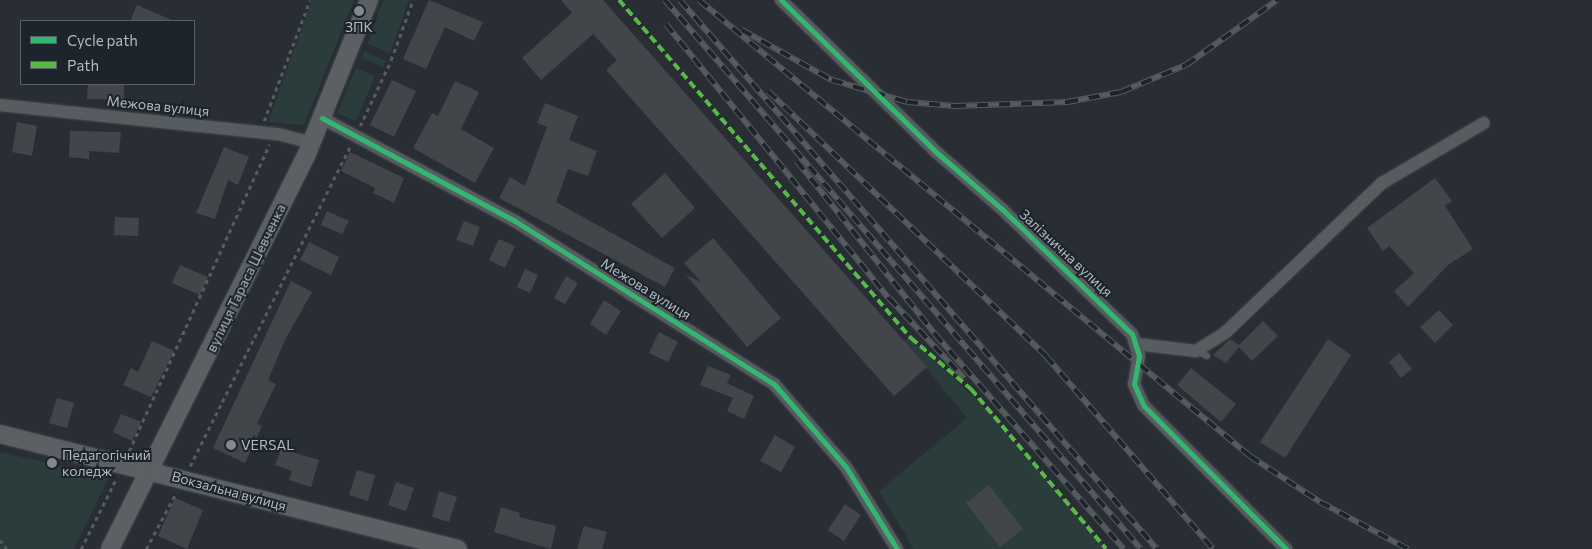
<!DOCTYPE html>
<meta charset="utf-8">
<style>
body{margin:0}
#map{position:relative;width:1592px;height:549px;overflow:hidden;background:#282e33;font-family:Commissioner,sans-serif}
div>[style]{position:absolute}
.green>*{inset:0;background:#2b3c3c}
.building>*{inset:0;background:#42464b}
.path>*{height:2.5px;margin-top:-1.25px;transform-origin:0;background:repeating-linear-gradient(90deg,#575c60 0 4px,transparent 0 8px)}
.roads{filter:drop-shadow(0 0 1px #464a4e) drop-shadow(0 0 1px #464a4e)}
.lane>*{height:6px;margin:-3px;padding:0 3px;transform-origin:3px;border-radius:3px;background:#575c61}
.street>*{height:12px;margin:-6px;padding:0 6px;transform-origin:6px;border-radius:6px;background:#575c61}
.secondary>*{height:18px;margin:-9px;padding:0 9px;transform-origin:9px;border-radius:9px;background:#5c6065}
.rail>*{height:5.5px;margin-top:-2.75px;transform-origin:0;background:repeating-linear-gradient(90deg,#1d242c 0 11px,#575b5f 0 22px);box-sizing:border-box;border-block:1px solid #575b5f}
.quiet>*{height:4px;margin-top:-2px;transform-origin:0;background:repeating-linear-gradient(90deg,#58b947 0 8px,transparent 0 12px)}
.cycleway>*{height:5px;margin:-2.5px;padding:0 2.5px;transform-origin:2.5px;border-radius:2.5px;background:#33b770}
.dots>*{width:14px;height:14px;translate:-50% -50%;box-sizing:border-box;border:2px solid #1d242c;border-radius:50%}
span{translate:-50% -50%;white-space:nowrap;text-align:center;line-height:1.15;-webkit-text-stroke:4px #1d242c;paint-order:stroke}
.poi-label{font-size:14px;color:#b2bac3}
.left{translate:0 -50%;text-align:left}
.street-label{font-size:14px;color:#b2bac3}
.legend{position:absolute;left:20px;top:20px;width:175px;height:65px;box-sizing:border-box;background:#1d242c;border:1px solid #596068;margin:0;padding:6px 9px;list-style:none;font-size:15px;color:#b2bac3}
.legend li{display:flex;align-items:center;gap:10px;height:25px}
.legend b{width:25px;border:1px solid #596068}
</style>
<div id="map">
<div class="green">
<div style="clip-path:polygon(312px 0,354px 0,304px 125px,268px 122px)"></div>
<div style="clip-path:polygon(383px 0,409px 0,390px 53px,368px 44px)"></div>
<div style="clip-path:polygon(364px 51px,386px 61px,383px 67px,362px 58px)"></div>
<div style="clip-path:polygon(356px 68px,375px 76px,356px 121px,337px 113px)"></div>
<div style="clip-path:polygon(911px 338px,992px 414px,1106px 549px,914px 549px,879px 491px,967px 418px,903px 340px)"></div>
<div style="clip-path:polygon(0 452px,109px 477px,74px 549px,0 549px)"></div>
</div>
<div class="building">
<div style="clip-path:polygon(429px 0,483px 22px,474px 41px,445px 27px,426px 69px,403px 59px)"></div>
<div style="clip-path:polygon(561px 0,603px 0,927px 367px,894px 396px,606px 70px,617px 60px,593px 34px,541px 80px,522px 58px,572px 13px)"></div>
<div style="clip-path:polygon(137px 5px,174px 21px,130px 21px)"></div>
<div style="clip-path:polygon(392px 80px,416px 91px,394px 137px,370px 125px)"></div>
<div style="clip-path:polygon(455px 81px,479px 92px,461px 129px,494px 148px,475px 183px,413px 148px,432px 113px,438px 116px)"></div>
<div style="clip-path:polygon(88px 84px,124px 84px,124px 100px,87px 99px)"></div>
<div style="clip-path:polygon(545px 103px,578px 116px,569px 140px,597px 151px,588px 176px,568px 169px,556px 202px,675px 268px,665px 287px,499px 198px,510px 177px,525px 186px,547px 127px,537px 123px)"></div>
<div style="clip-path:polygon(17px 122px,37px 126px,32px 156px,12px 152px)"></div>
<div style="clip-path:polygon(70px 131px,121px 132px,119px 153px,89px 151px,89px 159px,69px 157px)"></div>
<div style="clip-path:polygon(224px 147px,249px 157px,238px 185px,228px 180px,215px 219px,196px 213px)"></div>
<div style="clip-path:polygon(350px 152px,404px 178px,394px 203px,373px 193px,375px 188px,341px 171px)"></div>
<div style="clip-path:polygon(665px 173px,695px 208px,662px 238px,631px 204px)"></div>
<div style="clip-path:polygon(1435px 178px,1452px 201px,1445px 206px,1473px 249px,1448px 265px,1408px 307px,1394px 291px,1414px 273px,1389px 246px,1383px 251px,1367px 228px)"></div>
<div style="clip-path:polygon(327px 211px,349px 221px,342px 234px,321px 225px)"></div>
<div style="clip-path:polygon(115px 217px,139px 218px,138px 236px,114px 235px)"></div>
<div style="clip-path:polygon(464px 221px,480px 227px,473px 246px,456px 240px)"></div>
<div style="clip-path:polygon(713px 238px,781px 318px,747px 347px,686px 275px,701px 282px,684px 263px)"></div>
<div style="clip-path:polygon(499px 239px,515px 246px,505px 268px,489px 260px)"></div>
<div style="clip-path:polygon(309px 242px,339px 257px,331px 275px,300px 260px)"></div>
<div style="clip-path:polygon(180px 265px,208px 277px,200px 295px,172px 283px)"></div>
<div style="clip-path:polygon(525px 269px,538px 275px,530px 293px,517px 287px)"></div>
<div style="clip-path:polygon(566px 276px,578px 283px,565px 304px,554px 298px)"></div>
<div style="clip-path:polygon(291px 281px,312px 292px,286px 338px,268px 380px,276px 384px,257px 424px,262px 426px,245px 463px,213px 448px)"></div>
<div style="clip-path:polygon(604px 300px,621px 311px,606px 335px,590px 324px)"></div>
<div style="clip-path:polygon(1439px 310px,1453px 325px,1435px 343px,1420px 327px)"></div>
<div style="clip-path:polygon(1263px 321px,1278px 336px,1252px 361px,1239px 347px,1226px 363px,1213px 355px,1230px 339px,1239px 345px)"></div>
<div style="clip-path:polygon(659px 332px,678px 342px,668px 362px,649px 353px)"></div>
<div style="clip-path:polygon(1328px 339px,1351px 355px,1285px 458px,1260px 442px)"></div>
<div style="clip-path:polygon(152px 341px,174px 351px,151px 397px,123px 385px,131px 368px,138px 372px)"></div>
<div style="clip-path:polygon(1399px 353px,1412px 369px,1401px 378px,1389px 362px)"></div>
<div style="clip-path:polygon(708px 366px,731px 375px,727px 383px,754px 396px,744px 419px,727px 411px,733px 398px,700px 385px)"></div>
<div style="clip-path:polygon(1191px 368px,1236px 404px,1221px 422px,1177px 385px)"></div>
<div style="clip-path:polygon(57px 398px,74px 403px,67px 428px,49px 423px)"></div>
<div style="clip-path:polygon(121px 414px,141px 422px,132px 441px,113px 432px)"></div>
<div style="clip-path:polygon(775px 435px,795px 447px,781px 472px,760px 461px)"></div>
<div style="clip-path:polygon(281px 449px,319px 460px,311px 487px,289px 480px,292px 471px,275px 465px)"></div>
<div style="clip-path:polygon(357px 470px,375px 475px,368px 501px,349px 495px)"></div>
<div style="clip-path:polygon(396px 482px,414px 488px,406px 511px,388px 505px)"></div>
<div style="clip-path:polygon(989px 485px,1023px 529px,1000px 547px,966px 503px)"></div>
<div style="clip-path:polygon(439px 491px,457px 497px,449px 522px,432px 517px)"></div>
<div style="clip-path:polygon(175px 498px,203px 510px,187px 549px,158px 536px)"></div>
<div style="clip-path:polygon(845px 504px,861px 515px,844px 541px,828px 530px)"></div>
<div style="clip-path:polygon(501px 507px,520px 513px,519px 517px,556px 526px,551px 549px,494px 532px)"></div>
<div style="clip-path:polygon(584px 526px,607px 532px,602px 549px,577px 549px)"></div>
</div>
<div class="path">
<div style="left:264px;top:121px;width:129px;rotate:-69.2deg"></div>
<div style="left:360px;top:126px;width:73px;rotate:-64.8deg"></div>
<div style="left:391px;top:60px;width:64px;rotate:-69.9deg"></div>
<div style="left:129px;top:451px;width:337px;rotate:-65.4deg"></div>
<div style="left:190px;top:466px;width:357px;rotate:-63.4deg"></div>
<div style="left:0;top:540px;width:11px;rotate:52deg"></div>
<div style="left:81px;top:549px;width:78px;rotate:-63.4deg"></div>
<div style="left:146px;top:549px;width:64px;rotate:-61.8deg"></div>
</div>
<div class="roads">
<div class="lane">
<div style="left:1197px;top:351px;width:11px;rotate:27deg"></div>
</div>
<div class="street">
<div style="left:781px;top:0;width:216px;rotate:44.4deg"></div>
<div style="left:935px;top:151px;width:89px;rotate:40.9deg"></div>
<div style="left:1002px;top:209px;width:180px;rotate:43.9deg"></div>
<div style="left:1132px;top:334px;width:23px;rotate:72deg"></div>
<div style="left:1139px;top:356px;width:28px;rotate:100deg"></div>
<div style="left:1134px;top:384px;width:24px;rotate:66deg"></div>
<div style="left:1144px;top:406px;width:202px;rotate:45.2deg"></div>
<div style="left:0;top:105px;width:280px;rotate:6deg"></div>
<div style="left:278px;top:134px;width:35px;rotate:15deg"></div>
<div style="left:322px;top:118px;width:219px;rotate:28.1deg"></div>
<div style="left:515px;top:221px;width:306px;rotate:32.2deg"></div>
<div style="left:774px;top:384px;width:110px;rotate:49.1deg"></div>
<div style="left:846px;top:467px;width:97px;rotate:58.1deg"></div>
<div style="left:1137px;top:344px;width:59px;rotate:6.8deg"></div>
<div style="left:1196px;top:351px;width:36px;rotate:-32deg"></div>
<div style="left:1226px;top:332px;width:216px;rotate:-43.7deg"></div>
<div style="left:1382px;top:183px;width:118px;rotate:-30.5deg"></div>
</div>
<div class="secondary">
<div style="left:0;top:434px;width:472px;rotate:14.1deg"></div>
<div style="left:110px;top:549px;width:439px;rotate:-63.5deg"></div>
<div style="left:306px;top:156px;width:168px;rotate:-68deg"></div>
</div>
</div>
<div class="rail">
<div style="left:665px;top:0;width:727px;rotate:49.07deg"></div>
<div style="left:680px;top:0;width:727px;rotate:49.01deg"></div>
<div style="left:699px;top:0;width:715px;rotate:39.61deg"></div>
<div style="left:1250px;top:456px;width:84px;rotate:33.3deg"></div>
<div style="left:1320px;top:502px;width:100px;rotate:28.1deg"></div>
<div style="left:666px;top:24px;width:353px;rotate:50.9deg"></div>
<div style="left:889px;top:298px;width:110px;rotate:46.8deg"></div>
<div style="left:742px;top:30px;width:103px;rotate:29.1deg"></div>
<div style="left:832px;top:80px;width:78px;rotate:16.3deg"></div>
<div style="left:907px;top:102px;width:48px;rotate:4.8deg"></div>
<div style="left:955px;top:106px;width:112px;rotate:-2deg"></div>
<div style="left:1067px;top:102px;width:55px;rotate:-10.5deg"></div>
<div style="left:1121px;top:92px;width:70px;rotate:-22.6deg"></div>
<div style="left:1186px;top:65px;width:112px;rotate:-35.5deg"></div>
<div style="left:768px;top:91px;width:384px;rotate:43.6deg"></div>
<div style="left:1046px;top:356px;width:255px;rotate:49.1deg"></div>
<div style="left:797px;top:161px;width:221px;rotate:51.4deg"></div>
<div style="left:935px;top:334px;width:286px;rotate:48.7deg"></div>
</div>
<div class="quiet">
<div style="left:619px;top:0;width:447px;rotate:49.2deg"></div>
<div style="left:911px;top:338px;width:79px;rotate:40.4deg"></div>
<div style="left:971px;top:389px;width:209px;rotate:49.8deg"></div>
</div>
<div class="cycleway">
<div style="left:781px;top:0;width:216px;rotate:44.4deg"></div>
<div style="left:935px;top:151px;width:89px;rotate:40.9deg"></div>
<div style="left:1002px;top:209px;width:180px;rotate:43.9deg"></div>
<div style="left:1132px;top:334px;width:23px;rotate:72deg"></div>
<div style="left:1139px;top:356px;width:28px;rotate:100deg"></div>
<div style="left:1134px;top:384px;width:24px;rotate:66deg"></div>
<div style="left:1144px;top:406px;width:202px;rotate:45.2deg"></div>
<div style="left:322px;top:118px;width:219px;rotate:28.1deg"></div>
<div style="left:515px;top:221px;width:306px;rotate:32.2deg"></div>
<div style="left:774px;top:384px;width:110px;rotate:49.1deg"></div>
<div style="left:846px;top:467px;width:97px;rotate:58.1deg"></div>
</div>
<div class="dots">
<div style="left:359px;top:11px;background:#828991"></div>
<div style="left:231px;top:445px;background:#828991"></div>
<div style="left:52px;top:463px;background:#828991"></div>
</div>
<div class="poi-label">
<span style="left:359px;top:27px">ЗПК</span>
<span class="left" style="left:241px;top:445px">VERSAL</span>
<span class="left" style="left:62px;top:463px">Педагогічний<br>коледж</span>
</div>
<div class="street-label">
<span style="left:158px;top:106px;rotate:6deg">Межова вулиця</span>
<span style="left:1066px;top:253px;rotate:43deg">Залізнична вулиця</span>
<span style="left:246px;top:278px;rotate:-64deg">вулиця Тараса Шевченка</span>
<span style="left:646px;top:289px;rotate:32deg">Межова вулиця</span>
<span style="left:229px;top:491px;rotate:15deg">Вокзальна вулиця</span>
</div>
<ul class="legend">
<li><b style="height:6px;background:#33b770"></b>Cycle path</li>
<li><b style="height:6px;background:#58b947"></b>Path</li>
</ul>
</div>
